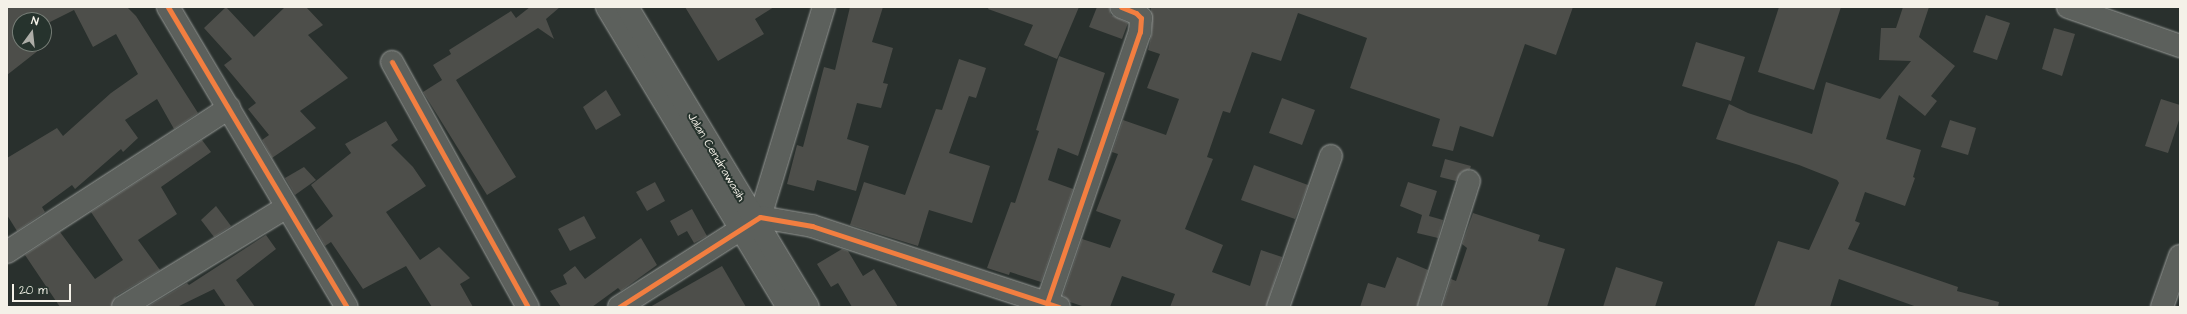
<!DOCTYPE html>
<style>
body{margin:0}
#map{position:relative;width:2187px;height:314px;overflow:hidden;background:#29302d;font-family:"Architects Daughter",sans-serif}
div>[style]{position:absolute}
.building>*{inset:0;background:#4d4e4a}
.roads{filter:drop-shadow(0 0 1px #969996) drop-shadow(0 0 1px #969996)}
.minor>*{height:22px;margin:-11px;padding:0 11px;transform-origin:11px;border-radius:11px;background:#5c605c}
.major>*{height:22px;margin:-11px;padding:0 11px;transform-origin:11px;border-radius:11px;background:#5c605c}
.cycleway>*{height:5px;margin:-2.5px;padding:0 2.5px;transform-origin:2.5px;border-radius:2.5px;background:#f27e40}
span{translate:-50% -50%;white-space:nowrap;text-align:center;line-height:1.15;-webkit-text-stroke:4px #26332d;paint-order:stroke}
.street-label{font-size:12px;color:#f4f1e8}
.frame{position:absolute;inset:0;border:8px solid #f4f1e8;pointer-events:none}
.north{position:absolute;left:12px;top:12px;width:40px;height:40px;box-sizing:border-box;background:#26332d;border:1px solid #787f78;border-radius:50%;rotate:15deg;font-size:11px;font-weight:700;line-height:16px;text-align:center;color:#f4f1e8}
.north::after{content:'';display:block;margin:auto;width:14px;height:18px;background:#adada7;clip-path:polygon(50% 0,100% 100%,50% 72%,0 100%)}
.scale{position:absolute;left:12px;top:284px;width:59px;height:18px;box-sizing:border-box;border:2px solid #f4f1e8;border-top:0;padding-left:5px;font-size:12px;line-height:14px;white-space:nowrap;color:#f4f1e8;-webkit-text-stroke:3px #26332d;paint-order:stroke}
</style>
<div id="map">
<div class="building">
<div style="clip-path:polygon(7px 7px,127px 7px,136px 16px,198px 113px,174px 129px,157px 99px,125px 120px,138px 138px,123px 152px,121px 149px,75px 189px,72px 185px,42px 207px,45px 212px,17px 231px,7px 215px,7px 158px,57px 128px,63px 136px,111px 93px,138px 74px,116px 34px,93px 47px,74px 10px,44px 25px,44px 20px,20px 20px,20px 44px,44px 46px,7px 75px)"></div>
<div style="clip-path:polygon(226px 7px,254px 37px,285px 7px,306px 7px,323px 25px,308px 35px,348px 78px,300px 111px,316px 128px,272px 158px,262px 140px,269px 135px,248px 109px,256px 103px,224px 65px,232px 59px,204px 28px)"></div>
<div style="clip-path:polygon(530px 7px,560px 7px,546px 19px,554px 39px,538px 28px,456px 80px,516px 177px,487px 195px,423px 92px,442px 80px,433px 65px,451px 54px,449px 50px,511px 11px,516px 18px)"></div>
<div style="clip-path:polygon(685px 7px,774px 7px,755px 19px,764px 34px,718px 61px)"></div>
<div style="clip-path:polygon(850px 7px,883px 7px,872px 42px,893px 48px,883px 83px,888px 84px,881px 108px,857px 103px,847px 139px,869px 146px,856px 191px,817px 180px,814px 191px,787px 184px,797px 145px,803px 147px,824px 67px,835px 70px)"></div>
<div style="clip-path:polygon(989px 7px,1079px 7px,1057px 59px,1024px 45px,1033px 25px,988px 9px)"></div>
<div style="clip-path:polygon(1097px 7px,1109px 7px,1111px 15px,1128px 23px,1122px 39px,1089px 27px)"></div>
<div style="clip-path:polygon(1151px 7px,1573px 7px,1556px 55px,1525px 44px,1493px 137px,1460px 126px,1453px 151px,1432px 146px,1440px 119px,1350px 88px,1367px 38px,1298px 13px,1281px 61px,1252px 52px,1230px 113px,1223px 111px,1207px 157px,1213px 159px,1185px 229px,1223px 245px,1212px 272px,1250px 286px,1261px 250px,1282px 257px,1266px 307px,1170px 307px,1175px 294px,1122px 276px,1110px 307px,1085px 307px,1070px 302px,1063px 295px,1082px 239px,1110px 248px,1121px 220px,1096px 211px,1118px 154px,1112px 152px,1123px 120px,1166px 135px,1179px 99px,1147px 88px,1160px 54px,1148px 50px,1152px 33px)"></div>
<div style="clip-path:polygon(1779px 7px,1841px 7px,1814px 90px,1758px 72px)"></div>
<div style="clip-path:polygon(1903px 7px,1929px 7px,1919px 37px,1955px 66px,1931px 96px,1937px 101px,1925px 116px,1899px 95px,1886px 139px,1921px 150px,1913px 177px,1915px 178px,1905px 206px,1865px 192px,1855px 221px,1860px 223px,1848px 249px,1958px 287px,1957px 291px,1999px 302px,1998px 307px,1917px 307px,1839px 279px,1830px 307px,1754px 307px,1778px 241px,1809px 250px,1839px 183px,1837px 180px,1799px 165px,1716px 139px,1729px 104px,1748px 113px,1812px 134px,1826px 82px,1880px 99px,1911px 61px,1879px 60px,1881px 28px,1896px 28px)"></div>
<div style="clip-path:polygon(1986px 15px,2010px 23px,1997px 60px,1973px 52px)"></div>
<div style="clip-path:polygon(2054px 28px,2075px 34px,2062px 76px,2042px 69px)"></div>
<div style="clip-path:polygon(1696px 42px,1745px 57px,1731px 101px,1682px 86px)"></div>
<div style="clip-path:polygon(1059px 56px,1105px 73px,1078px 156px,1058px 148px,1048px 180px,1073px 189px,1041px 282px,1010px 272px,1009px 275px,987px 268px,1011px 202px,1015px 203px,1039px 131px,1036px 130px)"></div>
<div style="clip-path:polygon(959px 59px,986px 68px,976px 98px,969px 96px,949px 153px,990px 166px,972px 223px,929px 210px,918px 246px,850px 225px,864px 182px,905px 195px,936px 109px,942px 110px)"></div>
<div style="clip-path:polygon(606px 90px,621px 115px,596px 130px,583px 107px)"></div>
<div style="clip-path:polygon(1282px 98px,1315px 110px,1302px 145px,1269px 133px)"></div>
<div style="clip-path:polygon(2161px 99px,2180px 105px,2180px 117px,2168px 153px,2145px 146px)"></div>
<div style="clip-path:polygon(1950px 120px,1976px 128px,1968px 155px,1941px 147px)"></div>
<div style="clip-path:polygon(386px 121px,398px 140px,391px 145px,413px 167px,426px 186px,386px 212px,420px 260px,439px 247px,470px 278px,460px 284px,473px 307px,432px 307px,406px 266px,363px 289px,331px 242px,325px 246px,316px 230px,333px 216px,311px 185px,351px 153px,345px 144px)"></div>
<div style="clip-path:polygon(202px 140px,211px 152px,161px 187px,177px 214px,138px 240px,160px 270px,116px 296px,111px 307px,60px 307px,25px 255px,60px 232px,95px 279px,123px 260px,91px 212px)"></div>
<div style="clip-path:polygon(1445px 159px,1471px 166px,1470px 169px,1461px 172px,1456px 181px,1440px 177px)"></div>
<div style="clip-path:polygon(1254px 165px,1308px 185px,1295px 219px,1241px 200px)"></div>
<div style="clip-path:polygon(304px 167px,316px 180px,295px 195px,285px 178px)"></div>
<div style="clip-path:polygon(655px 182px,665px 201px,647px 211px,636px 192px)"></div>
<div style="clip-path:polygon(1408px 182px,1437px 191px,1429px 216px,1443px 220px,1438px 238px,1417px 233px,1422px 215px,1400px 206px)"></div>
<div style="clip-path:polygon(216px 206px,231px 226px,214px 237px,201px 220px)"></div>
<div style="clip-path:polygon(692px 209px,707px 236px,694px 243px,687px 231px,678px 236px,670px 221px)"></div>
<div style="clip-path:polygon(1473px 213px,1540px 235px,1538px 241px,1565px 249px,1547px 307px,1442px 307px,1451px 279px,1456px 281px,1467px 248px,1462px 244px)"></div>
<div style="clip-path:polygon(584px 216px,596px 238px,570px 251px,558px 229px)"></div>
<div style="clip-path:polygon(266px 235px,276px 249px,236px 280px,255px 307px,226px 307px,214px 289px,177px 307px,147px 307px,187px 283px,189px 285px)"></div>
<div style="clip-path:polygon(641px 238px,657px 265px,621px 291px,618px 288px,592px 307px,561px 307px,550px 291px,567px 284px,563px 275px,575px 266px,585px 279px)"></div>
<div style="clip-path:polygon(842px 249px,848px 251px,863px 276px,874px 269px,898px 307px,852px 307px,838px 283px,831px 287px,817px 264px)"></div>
<div style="clip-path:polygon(1397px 257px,1428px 270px,1417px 307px,1360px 307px,1368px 283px,1385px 288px)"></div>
<div style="clip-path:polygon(722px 266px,746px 307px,650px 307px)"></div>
<div style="clip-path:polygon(1616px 267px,1663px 282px,1655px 307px,1603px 307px)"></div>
</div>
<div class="roads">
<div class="minor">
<div style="left:168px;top:7px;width:349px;rotate:59.2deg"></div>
<div style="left:2068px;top:7px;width:119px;rotate:19.2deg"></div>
<div style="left:392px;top:62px;width:280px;rotate:61deg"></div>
<div style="left:760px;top:217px;width:220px;rotate:-73.1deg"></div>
<div style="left:7px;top:252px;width:265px;rotate:-33deg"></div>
<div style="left:1047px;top:303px;width:287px;rotate:-71.1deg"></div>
<div style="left:1140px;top:32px;width:14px;rotate:-86deg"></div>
<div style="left:1141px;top:18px;width:7px;rotate:-135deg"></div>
<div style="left:1136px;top:13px;width:16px;rotate:-158deg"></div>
<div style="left:123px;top:307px;width:192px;rotate:-31.4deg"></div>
<div style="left:619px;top:307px;width:167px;rotate:-32.6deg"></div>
<div style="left:760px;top:217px;width:53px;rotate:9.8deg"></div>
<div style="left:812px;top:226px;width:260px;rotate:18.2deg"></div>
<div style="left:1278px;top:307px;width:160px;rotate:-70.7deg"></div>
<div style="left:1429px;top:307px;width:132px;rotate:-72.4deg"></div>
<div style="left:2162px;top:307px;width:54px;rotate:-70.6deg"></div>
</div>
<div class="major">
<div style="left:607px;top:7px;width:350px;rotate:58.9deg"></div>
<div style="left:627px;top:7px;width:350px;rotate:58.9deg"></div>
</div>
</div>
<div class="cycleway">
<div style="left:168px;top:7px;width:349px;rotate:59.2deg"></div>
<div style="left:392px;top:62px;width:280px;rotate:61deg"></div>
<div style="left:1047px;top:303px;width:287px;rotate:-71.1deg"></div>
<div style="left:1140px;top:32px;width:14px;rotate:-86deg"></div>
<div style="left:1141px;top:18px;width:7px;rotate:-135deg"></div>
<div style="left:1136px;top:13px;width:16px;rotate:-158deg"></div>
<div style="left:619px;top:307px;width:167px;rotate:-32.6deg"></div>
<div style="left:760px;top:217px;width:53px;rotate:9.8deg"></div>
<div style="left:812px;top:226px;width:260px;rotate:18.2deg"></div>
</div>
<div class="street-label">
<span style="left:716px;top:157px;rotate:59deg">Jalan Cendrawasih</span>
</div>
<div class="frame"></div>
<div class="north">N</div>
<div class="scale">20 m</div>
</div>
